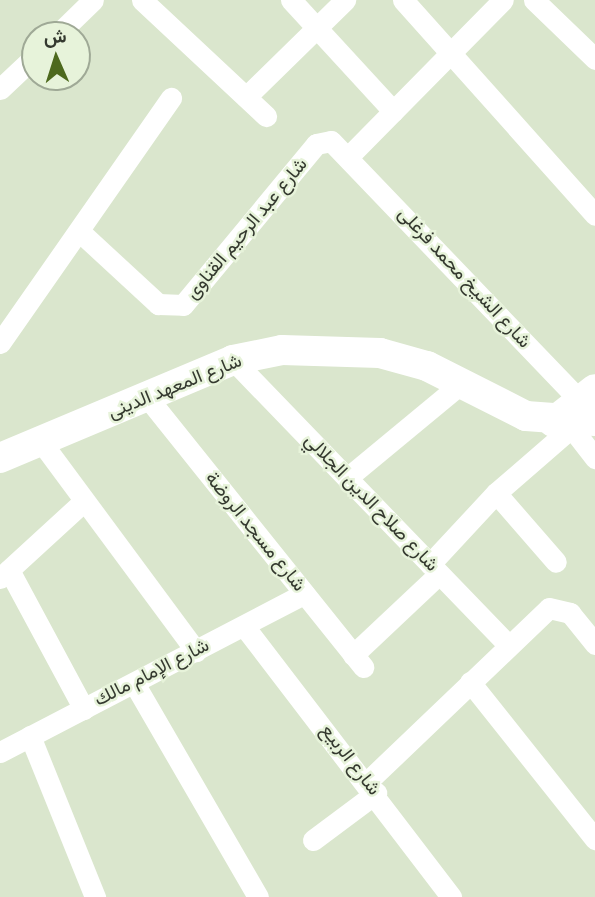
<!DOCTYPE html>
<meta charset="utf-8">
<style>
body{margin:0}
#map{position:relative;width:595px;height:897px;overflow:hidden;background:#dae6cd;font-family:Signika,Vazirmatn,sans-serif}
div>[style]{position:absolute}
.street>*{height:21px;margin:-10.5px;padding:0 10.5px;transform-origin:10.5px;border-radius:10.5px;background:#fff}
.secondary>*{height:30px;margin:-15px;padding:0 15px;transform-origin:15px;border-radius:15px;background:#fff}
span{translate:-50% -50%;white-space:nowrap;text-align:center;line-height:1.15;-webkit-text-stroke:5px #e7f3da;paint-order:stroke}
.street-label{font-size:19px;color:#34392f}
.north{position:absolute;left:21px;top:21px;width:70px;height:70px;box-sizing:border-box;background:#e7f3da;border:2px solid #9fa996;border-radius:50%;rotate:357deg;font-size:19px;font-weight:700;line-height:28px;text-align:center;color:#34392f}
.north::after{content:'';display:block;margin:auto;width:24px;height:32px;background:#4d691d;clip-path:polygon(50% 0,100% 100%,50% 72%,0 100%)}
</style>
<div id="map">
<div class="street">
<div style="left:142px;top:0;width:170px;rotate:43.1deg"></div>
<div style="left:291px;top:0;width:151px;rotate:47.4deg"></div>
<div style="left:403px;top:0;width:288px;rotate:48.2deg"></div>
<div style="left:534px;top:0;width:85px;rotate:44deg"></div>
<div style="left:57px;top:35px;width:50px;rotate:-44.2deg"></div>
<div style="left:0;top:89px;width:48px;rotate:-43.3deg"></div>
<div style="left:246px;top:97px;width:139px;rotate:-44.4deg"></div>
<div style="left:349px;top:156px;width:219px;rotate:-45.4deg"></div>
<div style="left:79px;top:231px;width:108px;rotate:42.7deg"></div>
<div style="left:158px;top:304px;width:25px;rotate:2deg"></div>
<div style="left:183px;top:305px;width:209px;rotate:-50.4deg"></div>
<div style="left:316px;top:144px;width:15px;rotate:-11deg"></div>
<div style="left:331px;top:141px;width:359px;rotate:46.2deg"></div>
<div style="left:0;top:343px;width:299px;rotate:-55.1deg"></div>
<div style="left:233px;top:360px;width:397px;rotate:46deg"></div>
<div style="left:147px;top:397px;width:346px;rotate:51.3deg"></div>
<div style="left:564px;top:418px;width:51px;rotate:52.2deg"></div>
<div style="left:42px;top:443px;width:259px;rotate:53.5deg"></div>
<div style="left:347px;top:478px;width:149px;rotate:-39.6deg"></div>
<div style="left:496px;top:493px;width:91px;rotate:49deg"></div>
<div style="left:430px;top:564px;width:97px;rotate:-47.1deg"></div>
<div style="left:496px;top:493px;width:99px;rotate:-40.9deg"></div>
<div style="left:9px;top:570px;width:158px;rotate:61.7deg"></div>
<div style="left:0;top:578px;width:114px;rotate:-42.5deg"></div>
<div style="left:244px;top:626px;width:341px;rotate:52.6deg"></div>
<div style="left:353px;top:655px;width:118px;rotate:-43.3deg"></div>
<div style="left:470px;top:682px;width:201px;rotate:51.5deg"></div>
<div style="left:134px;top:683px;width:247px;rotate:59.9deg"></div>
<div style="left:30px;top:736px;width:174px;rotate:68deg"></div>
<div style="left:0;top:752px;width:343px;rotate:-27.5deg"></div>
<div style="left:368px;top:781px;width:250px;rotate:-43.7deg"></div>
<div style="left:549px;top:608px;width:22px;rotate:13deg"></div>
<div style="left:570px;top:613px;width:40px;rotate:51deg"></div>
<div style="left:313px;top:840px;width:79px;rotate:-36.7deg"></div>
</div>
<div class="secondary">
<div style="left:553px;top:422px;width:53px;rotate:-38.2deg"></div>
<div style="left:0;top:458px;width:253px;rotate:-22.8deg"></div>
<div style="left:233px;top:360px;width:50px;rotate:-11.5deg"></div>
<div style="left:282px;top:350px;width:98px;rotate:1.8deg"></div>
<div style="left:380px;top:353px;width:49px;rotate:15.5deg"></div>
<div style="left:427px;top:366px;width:111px;rotate:26.8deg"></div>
<div style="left:526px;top:416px;width:69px;rotate:4.1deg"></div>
</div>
<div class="street-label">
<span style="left:247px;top:229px;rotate:-50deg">شارع عبد الرحيم القناوى</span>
<span style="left:464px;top:278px;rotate:47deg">شارع الشيخ محمد فرغلى</span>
<span style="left:175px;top:387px;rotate:-22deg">شارع المعهد الدينى</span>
<span style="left:371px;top:503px;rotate:46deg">شارع صلاح الدين الجلالي</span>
<span style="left:255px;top:532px;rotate:51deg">شارع مسجد الروضة</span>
<span style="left:152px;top:673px;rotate:-27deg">شارع الإمام مالك</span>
<span style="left:350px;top:760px;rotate:52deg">شارع الربيع</span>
</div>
<div class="north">ش</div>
</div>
